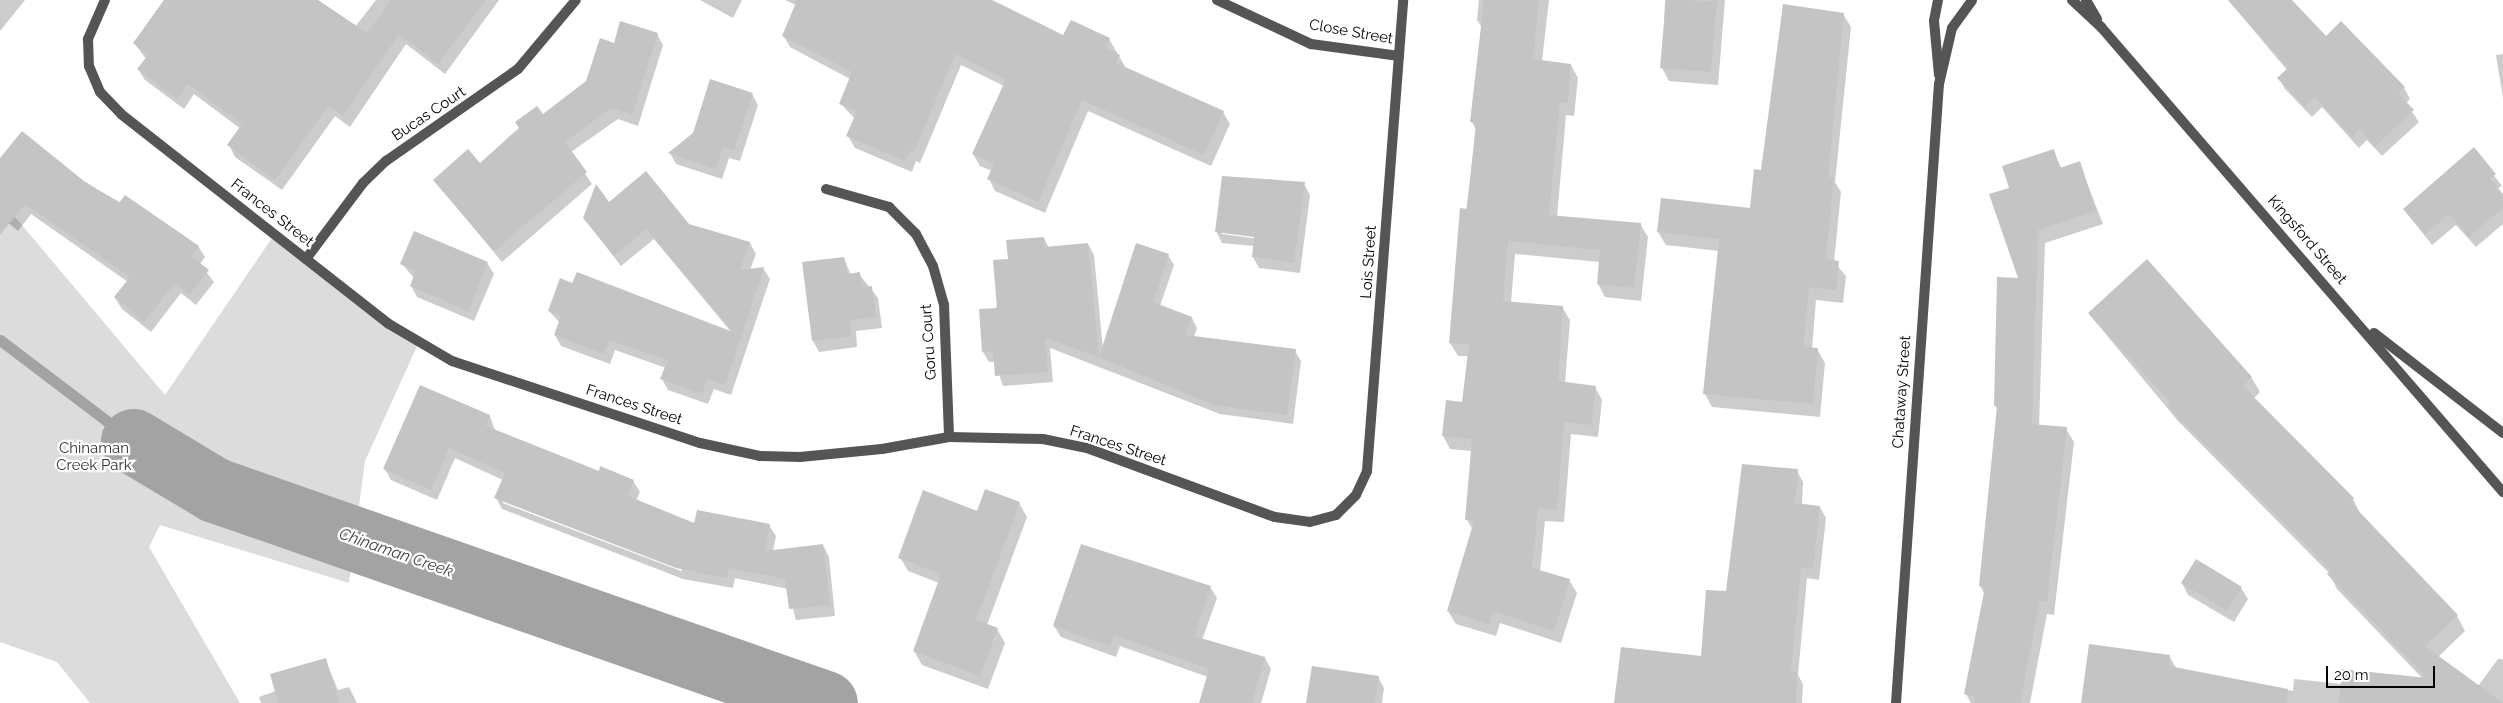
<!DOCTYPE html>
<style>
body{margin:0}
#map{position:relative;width:2503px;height:703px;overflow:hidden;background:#fff;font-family:Raleway,sans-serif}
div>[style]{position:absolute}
.green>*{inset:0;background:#dcdcdc}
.shadow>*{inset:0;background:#0003}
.stream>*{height:11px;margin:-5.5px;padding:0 5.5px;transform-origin:5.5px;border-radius:5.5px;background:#a3a3a3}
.river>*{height:65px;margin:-32.5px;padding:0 32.5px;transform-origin:32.5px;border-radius:32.5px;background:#a3a3a3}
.building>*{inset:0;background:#c4c4c4}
.minor>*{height:10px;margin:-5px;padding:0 5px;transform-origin:5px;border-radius:5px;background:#555}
.tertiary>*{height:10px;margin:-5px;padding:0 5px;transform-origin:5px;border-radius:5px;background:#555}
span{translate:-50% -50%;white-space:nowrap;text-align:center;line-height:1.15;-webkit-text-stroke:4.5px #fff;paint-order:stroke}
.street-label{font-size:15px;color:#000}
.park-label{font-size:15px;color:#333}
.water-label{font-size:16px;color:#444;font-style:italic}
.scale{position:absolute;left:2326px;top:666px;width:109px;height:22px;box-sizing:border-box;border:2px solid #000;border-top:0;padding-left:6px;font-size:15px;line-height:18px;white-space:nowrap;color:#000;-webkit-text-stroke:4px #fff;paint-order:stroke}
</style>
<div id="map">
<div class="green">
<div style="clip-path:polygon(0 199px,165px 395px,274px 235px,418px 344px,365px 461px,349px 583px,160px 525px,149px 547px,240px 703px,90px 703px,57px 662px,0 642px)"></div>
</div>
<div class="shadow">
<div style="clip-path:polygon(0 0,25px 0,0 31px)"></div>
<div style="clip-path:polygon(165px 0,316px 0,355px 27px,376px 0,499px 0,445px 74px,406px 44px,350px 127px,335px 116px,282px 190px,235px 157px,229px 145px,241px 129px,194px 94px,184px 109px,145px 80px,138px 69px,146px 59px,134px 43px)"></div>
<div style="clip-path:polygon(700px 0,742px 0,733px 18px)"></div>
<div style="clip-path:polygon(785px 0,975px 0,1064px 37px,1109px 39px,1126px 68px,1223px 112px,1230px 124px,1211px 166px,1088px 111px,1045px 213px,995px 191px,989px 179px,992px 171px,980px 166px,973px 154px,1004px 86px,961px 65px,920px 163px,916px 161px,912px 172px,855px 148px,848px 136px,855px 119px,840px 103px,850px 79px,790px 47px,783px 35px,796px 5px)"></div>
<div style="clip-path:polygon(1479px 0,1549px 0,1542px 61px,1571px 65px,1578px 78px,1574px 116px,1566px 115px,1557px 217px,1640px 224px,1648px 237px,1641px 301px,1605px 297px,1598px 284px,1600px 262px,1515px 254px,1511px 303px,1562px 307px,1570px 320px,1565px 383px,1595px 387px,1602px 400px,1598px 437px,1571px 434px,1564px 522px,1545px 521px,1540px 571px,1569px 580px,1577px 593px,1561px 643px,1500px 623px,1496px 636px,1456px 624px,1448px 611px,1473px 530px,1467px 520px,1472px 451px,1450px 449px,1443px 436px,1463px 403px,1469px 356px,1458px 356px,1450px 343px,1476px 130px,1472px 122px,1482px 28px,1477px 20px)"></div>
<div style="clip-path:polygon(1665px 0,1725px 0,1718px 85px,1669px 81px,1662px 68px)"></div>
<div style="clip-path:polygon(2228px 0,2290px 0,2326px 38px,2404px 88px,2410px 99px,2406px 103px,2419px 122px,2382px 156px,2367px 140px,2359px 148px,2322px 107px,2312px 117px,2285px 89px,2279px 78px,2287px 70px)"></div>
<div style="clip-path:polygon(1843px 14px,1851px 27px,1835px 182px,1841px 192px,1834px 262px,1846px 276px,1843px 303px,1816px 300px,1812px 349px,1817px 349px,1825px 363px,1820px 417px,1712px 407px,1705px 394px,1719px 251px,1666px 245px,1658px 232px,1751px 210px,1762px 171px)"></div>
<div style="clip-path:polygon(657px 34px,663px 45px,638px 126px,618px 119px,571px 152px,592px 184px,502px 262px,434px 180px,480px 165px,587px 81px,614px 44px)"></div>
<div style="clip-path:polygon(2503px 54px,2503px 98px,2496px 55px)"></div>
<div style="clip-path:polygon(752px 94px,758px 105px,740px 161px,729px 158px,722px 179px,676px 164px,670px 153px)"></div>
<div style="clip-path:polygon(2474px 149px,2502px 186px,2497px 189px,2503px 196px,2503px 224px,2476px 247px,2456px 225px,2432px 245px,2404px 209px)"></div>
<div style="clip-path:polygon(2053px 151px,2062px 169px,2079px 163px,2103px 224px,2045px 243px,2039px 426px,2066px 429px,2074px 442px,2054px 615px,2047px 614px,2030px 703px,1971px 703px,1966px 694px,1985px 595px,1980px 586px,1998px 411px,1995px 405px,2019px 279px,2010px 188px)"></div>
<div style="clip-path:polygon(0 160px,84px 182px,198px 246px,205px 257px,200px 264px,214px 282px,196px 305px,181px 293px,151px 332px,122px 309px,115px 298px,128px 282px,31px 214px,18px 231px,0 216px)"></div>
<div style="clip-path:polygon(evenodd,1268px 179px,1304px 184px,1310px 195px,1300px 273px,1259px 268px,1253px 257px,1254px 246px,1222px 243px,1216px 231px,1268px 179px,1222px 231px,1261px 236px,1260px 239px,1222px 234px,1222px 231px)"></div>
<div style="clip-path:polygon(609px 204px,750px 243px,756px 254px,750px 270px,763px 268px,770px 279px,731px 395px,714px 389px,708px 404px,668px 390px,662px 379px,666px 368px,615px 350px,610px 364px,561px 346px,555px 335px,560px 323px,549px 311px,732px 333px,654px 239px,621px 266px,584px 218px)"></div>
<div style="clip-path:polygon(1044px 238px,1049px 248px,1088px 244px,1094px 255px,1103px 350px,1168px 255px,1174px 265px,1160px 306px,1192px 318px,1197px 328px,1194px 337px,1295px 351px,1301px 361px,1293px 424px,1220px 414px,1050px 348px,1053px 382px,1003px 386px,995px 362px,989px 362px,983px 352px,1010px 260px)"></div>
<div style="clip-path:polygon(844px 258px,851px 275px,859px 274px,878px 298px,882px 328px,856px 331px,857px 347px,819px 352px,813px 341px)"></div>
<div style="clip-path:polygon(487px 263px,494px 274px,474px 321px,417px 297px,411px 286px,414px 278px,402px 264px)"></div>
<div style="clip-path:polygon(2089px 314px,2251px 377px,2260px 392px,2253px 399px,2353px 499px,2361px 515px,2457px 616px,2465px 631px,2438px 657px,2478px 686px,2498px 659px,2503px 659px,2503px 703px,2083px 703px,2169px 656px,2177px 669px,2293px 691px,2294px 679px,2342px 684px,2423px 679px,2337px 589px,2329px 573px,2178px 421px)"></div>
<div style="clip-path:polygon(evenodd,420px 386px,490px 416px,495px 431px,599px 473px,633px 481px,640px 492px,636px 501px,695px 524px,769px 525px,776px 536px,773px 551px,823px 545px,829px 557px,835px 616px,796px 620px,788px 589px,735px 578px,733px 588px,683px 579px,502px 509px,496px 498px,503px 480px,455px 458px,437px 500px,391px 480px,385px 469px,420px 386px,503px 500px,682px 569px,681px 571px,503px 503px,503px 500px)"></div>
<div style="clip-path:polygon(1797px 471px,1803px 482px,1802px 505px,1820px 507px,1826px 518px,1819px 580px,1807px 578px,1798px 675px,1803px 684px,1802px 703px,1716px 703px,1727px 593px)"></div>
<div style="clip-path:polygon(1019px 503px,1027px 517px,987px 625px,997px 629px,1005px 643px,988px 689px,922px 665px,914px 651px,939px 583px,908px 571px,900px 557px,977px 512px)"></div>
<div style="clip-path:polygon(2182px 583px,2241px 588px,2248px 599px,2234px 622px,2188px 595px)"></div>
<div style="clip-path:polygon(1210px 587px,1217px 598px,1202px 640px,1265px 658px,1271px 669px,1261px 703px,1200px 703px,1208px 677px,1120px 646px,1116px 657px,1061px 637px,1054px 626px)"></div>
<div style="clip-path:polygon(325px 659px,338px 690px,349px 687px,357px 703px,261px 703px,259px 697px,276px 691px)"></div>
<div style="clip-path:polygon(1378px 677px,1384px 688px,1382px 703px,1307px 703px)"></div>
</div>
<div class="stream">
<div style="left:0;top:340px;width:167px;rotate:37.2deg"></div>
</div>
<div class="river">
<div style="left:133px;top:441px;width:96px;rotate:30.9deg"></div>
<div style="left:215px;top:490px;width:646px;rotate:19.25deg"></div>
</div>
<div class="building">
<div style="clip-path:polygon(164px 0,318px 0,367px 33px,391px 0,486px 0,438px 64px,399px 34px,343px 116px,328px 106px,275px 180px,227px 145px,242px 124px,188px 84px,177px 99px,137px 69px,148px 55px,133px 43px)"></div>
<div style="clip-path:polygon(797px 0,992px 0,1063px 35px,1071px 20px,1110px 38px,1106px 48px,1120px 55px,1116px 63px,1224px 111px,1204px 155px,1082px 100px,1038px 202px,987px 179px,994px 164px,972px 154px,1006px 79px,955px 54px,914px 152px,910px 150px,905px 161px,846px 136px,857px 111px,839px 104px,852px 72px,782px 36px)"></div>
<div style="clip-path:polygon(1484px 0,1539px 0,1533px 59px,1571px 64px,1568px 103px,1560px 102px,1549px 215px,1641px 223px,1634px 288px,1597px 284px,1600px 250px,1508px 241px,1503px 301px,1563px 306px,1558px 381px,1596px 386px,1591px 425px,1564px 422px,1557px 510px,1538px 508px,1532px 568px,1570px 579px,1554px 631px,1493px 611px,1489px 624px,1447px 611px,1474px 521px,1465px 520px,1472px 439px,1442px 436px,1446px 400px,1462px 402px,1469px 344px,1449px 343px,1460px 208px,1467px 209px,1476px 123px,1470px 122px)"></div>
<div style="clip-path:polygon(1666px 0,1717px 1px,1711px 72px,1660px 68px)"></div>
<div style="clip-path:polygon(2228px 0,2292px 0,2326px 36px,2341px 21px,2405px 87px,2398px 93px,2414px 110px,2375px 146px,2360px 129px,2352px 137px,2315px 97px,2305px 107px,2277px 78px,2288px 68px)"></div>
<div style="clip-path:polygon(1783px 4px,1844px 13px,1828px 177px,1834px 178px,1826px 259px,1839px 261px,1836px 290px,1809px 287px,1803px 347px,1818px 348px,1813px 404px,1703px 394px,1719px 239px,1657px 232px,1661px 198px,1750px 208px,1754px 169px,1761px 170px)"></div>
<div style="clip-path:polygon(620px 21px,658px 33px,632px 115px,611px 108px,565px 142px,587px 172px,494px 251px,433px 180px,468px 149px,480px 163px,519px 128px,515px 122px,537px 106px,543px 114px,586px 81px,600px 38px,614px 43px)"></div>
<div style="clip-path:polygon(710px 79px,753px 93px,734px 150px,723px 147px,716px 169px,668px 153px,693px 133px)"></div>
<div style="clip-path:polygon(22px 131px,84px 181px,119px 203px,125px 195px,199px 246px,191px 256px,209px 270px,189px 295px,175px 283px,144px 322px,114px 297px,130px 277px,25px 204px,0 235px,0 158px)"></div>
<div style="clip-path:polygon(2474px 147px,2496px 174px,2490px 179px,2503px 194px,2503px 208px,2469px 237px,2449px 214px,2425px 235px,2403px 209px)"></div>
<div style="clip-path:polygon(2054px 149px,2060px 168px,2080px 161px,2096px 211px,2038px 230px,2032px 424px,2067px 427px,2047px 602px,2040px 601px,2020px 703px,1974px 703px,1975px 697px,1964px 694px,1985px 587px,1979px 586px,1997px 406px,1994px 406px,1997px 277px,2018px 278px,1989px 194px,2009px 188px,2002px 166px)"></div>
<div style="clip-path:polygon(646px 171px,689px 224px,750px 242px,740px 270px,764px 267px,725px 385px,707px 379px,702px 394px,660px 379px,668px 360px,609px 340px,604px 354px,554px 335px,561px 316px,548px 311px,560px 278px,572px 283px,577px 272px,733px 332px,646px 229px,614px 256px,583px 218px,596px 184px,609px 202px)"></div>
<div style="clip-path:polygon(1222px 176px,1305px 182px,1294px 263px,1252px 257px,1254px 237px,1215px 232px)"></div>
<div style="clip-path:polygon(414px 231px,488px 262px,468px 311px,410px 286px,416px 271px,400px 264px)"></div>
<div style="clip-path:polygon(1044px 237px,1045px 247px,1088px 243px,1099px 357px,1045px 338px,1048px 372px,995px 376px,993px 351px,982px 352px,979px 309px,997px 308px,993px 260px,1008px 259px,1006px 240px)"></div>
<div style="clip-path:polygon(1136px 243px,1169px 254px,1153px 302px,1192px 317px,1186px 335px,1296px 349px,1287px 415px,1213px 405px,1099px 357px)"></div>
<div style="clip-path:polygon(844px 257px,847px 274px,860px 272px,862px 287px,872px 286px,876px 317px,850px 320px,852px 336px,812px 341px,802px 262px)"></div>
<div style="clip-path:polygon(2147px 259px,2252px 377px,2243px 386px,2354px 498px,2350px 502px,2458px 615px,2425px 646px,2503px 703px,2339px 703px,2342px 669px,2427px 678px,2327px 574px,2331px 570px,2167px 406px,2171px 403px,2088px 313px)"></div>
<div style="clip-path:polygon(420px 385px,490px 415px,486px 426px,599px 471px,600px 466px,634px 480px,628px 496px,694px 523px,697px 510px,770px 524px,765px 551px,823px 544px,830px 605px,789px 609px,785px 579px,729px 568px,727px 578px,676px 568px,494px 498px,505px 473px,449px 448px,431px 490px,383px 469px)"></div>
<div style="clip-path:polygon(1742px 464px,1798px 469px,1795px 503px,1820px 506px,1813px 569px,1801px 568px,1791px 671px,1797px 672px,1796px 703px,1614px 703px,1621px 647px,1701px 656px,1706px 590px,1726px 591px)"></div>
<div style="clip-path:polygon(985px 489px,1020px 502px,976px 620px,998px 628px,980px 676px,913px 651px,941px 574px,898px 558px,923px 490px,977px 511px)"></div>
<div style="clip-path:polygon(1081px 544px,1211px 586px,1194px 636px,1265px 657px,1252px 703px,1199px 703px,1209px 669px,1114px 635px,1110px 646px,1053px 626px)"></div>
<div style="clip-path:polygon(2196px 559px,2242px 587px,2227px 611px,2181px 583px)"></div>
<div style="clip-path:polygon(2089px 644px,2170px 655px,2169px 666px,2288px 689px,2287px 703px,2081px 703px)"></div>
<div style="clip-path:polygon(326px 658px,339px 703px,278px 703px,270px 674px)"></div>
<div style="clip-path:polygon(1312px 666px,1379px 676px,1375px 703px,1306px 703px)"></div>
</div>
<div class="minor">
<div style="left:105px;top:0;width:43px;rotate:113.6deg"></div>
<div style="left:88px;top:39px;width:27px;rotate:88deg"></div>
<div style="left:89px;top:66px;width:28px;rotate:67deg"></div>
<div style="left:100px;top:92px;width:30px;rotate:46deg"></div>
<div style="left:121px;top:114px;width:340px;rotate:38.1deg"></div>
<div style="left:389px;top:324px;width:73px;rotate:30.4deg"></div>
<div style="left:452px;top:361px;width:261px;rotate:18.3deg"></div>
<div style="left:700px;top:443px;width:61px;rotate:12.2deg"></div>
<div style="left:760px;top:456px;width:40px;rotate:1.4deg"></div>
<div style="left:800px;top:457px;width:82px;rotate:-5.6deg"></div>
<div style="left:882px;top:449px;width:68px;rotate:-10.2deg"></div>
<div style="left:949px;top:437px;width:94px;rotate:1.2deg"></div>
<div style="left:1043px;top:439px;width:45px;rotate:11.6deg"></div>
<div style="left:1087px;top:448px;width:200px;rotate:20.2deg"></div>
<div style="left:1275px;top:517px;width:35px;rotate:8deg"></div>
<div style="left:1310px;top:522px;width:27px;rotate:-15deg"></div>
<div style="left:1336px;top:515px;width:28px;rotate:-45deg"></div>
<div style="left:1356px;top:495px;width:26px;rotate:-65deg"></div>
<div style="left:1367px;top:471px;width:472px;rotate:-85.6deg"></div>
<div style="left:1217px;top:0;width:104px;rotate:25.1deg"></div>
<div style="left:1311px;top:44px;width:89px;rotate:7.8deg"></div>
<div style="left:1938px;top:0;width:21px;rotate:101deg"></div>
<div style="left:1934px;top:21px;width:54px;rotate:84.7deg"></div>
<div style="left:826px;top:189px;width:66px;rotate:15.9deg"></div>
<div style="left:889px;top:207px;width:38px;rotate:45deg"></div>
<div style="left:916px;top:234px;width:36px;rotate:62deg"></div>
<div style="left:933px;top:266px;width:41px;rotate:74.2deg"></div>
<div style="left:944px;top:305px;width:132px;rotate:87.8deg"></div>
<div style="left:306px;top:259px;width:95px;rotate:-53.1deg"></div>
<div style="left:363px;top:183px;width:32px;rotate:-44deg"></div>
<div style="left:386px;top:161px;width:161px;rotate:-34.9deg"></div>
<div style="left:518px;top:69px;width:90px;rotate:-50deg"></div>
<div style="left:1896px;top:703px;width:620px;rotate:-86.03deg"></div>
<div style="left:1939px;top:84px;width:57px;rotate:-76.9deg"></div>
<div style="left:1952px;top:28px;width:34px;rotate:-54deg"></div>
</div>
<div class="tertiary">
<div style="left:2072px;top:0;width:40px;rotate:43deg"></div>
<div style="left:2101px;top:27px;width:615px;rotate:49.16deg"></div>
<div style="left:2086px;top:0;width:22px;rotate:60deg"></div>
<div style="left:2374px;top:333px;width:163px;rotate:37.8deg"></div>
</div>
<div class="street-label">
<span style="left:1351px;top:32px;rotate:10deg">Close Street</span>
<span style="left:429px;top:114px;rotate:-34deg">Bucas Court</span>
<span style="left:272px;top:213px;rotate:38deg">Frances Street</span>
<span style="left:2307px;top:240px;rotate:49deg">Kingsford Street</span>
<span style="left:1369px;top:262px;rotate:-86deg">Lois Street</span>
<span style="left:929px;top:342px;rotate:-94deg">Goru Court</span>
<span style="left:1902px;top:392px;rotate:-86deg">Chataway Street</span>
<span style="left:634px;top:405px;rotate:18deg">Frances Street</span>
<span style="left:1118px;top:446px;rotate:18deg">Frances Street</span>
</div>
<div class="park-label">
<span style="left:94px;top:457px">Chinaman<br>Creek Park</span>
</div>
<div class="water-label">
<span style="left:396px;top:553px;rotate:19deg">Chinaman Creek</span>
</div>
<div class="scale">20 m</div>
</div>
